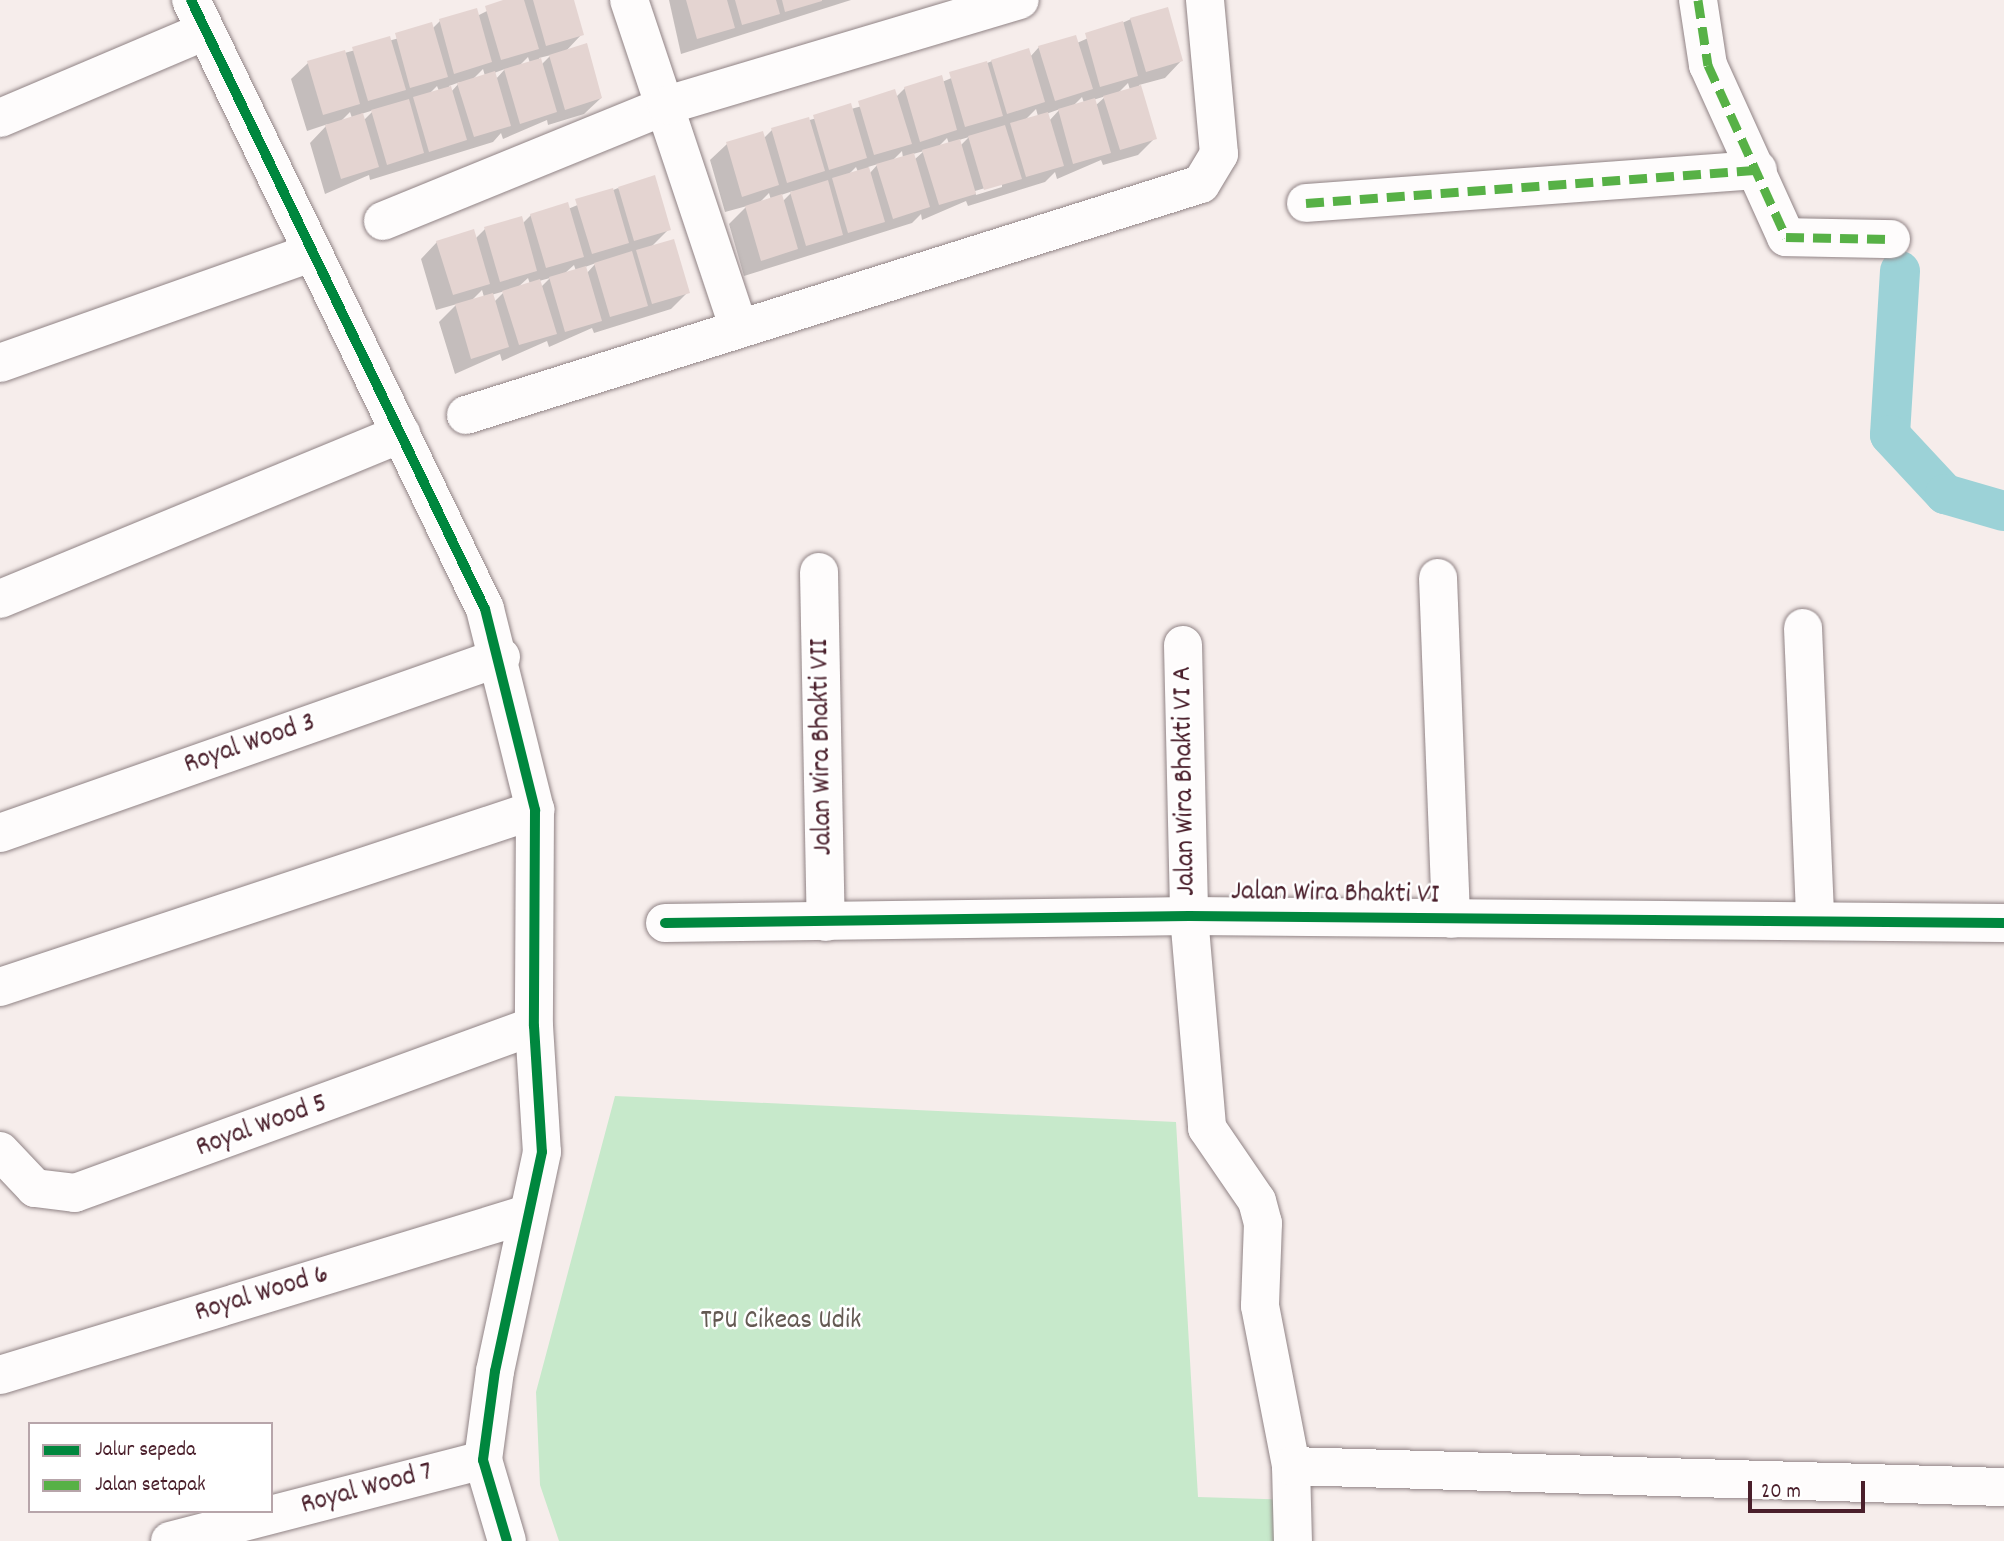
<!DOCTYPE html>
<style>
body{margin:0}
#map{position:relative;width:2004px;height:1541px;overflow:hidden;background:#f6edeb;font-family:Dekko,sans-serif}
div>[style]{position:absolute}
.green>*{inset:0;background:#c7e9cb}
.shadow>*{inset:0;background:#0003}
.canal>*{height:40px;margin:-20px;padding:0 20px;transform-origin:20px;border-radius:20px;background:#9cd2d7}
.building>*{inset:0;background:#e4d4d1}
.roads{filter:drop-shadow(0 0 2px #908385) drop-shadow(0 0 2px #908385)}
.minor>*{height:38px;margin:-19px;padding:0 19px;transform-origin:19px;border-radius:19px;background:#fefcfc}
.quiet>*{height:9px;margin-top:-4.5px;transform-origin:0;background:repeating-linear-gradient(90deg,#57b146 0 18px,transparent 0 27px)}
.cycleway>*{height:10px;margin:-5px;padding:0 5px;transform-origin:5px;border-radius:5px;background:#00873e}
span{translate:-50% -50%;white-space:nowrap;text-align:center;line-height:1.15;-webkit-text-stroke:5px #fff;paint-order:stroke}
.street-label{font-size:28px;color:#4a1f2b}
.park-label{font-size:28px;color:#645a53}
.legend{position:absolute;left:28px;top:1422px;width:245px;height:91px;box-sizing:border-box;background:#fff;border:2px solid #b7a5aa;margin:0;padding:9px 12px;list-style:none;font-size:21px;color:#4a1f2b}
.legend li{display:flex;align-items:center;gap:14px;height:35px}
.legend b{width:35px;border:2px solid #b7a5aa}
.scale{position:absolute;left:1748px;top:1481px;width:117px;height:32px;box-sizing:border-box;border:4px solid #4a1f2b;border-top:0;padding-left:9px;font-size:21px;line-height:24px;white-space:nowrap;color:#4a1f2b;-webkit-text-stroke:5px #fff;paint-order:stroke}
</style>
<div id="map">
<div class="green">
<div style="clip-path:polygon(615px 1096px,1176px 1122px,1198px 1497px,1293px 1500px,1299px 1541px,559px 1541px,540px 1485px,536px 1392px)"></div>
</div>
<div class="shadow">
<div style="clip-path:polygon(evenodd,509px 0,572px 0,582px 34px,565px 52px,601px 98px,584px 114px,548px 125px,547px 120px,503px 139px,501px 133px,493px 142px,370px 180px,369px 175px,325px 194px,310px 143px,328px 124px,307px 131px,291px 79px,308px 63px,432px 29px,440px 21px,477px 16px,509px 0,551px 55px,541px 65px,539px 58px,551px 55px,509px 0,528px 57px,530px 63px,519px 66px,528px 57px,509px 0,483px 69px,485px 76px,472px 80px,483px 69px,509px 0,505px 69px,496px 79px,494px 73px,505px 69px,509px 0,460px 82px,451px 92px,449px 86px,460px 82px,509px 0,437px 86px,439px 91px,429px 94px,437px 86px,509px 0,374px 110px,363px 121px,361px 114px,374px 110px,509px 0,350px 112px,352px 118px,340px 122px,350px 112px)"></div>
<div style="clip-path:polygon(669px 0,851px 0,681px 54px)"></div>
<div style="clip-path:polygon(evenodd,1131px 19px,1181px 61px,1165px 78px,1139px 85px,1155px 138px,1138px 155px,1103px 165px,1101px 160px,1057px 179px,1055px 172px,1045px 182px,968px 206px,966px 201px,922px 220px,921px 214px,912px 223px,744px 276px,729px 224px,747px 206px,725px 212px,710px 160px,727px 144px,764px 138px,772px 130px,896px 97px,905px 88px,942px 82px,992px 61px,1030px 57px,1039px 47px,1077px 43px,1131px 19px,1128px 83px,1130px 90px,1118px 93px,1128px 83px,1131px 19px,1106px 96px,1095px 106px,1093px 100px,1106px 96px,1131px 19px,1082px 97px,1084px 103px,1072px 107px,1082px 97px,1131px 19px,1036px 109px,1038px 116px,1025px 120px,1036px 109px,1131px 19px,1060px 109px,1049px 121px,1046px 114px,1060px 109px,1131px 19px,969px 137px,960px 146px,959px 140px,969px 137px,1131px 19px,947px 138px,949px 144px,938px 147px,947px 138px,1131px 19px,902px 151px,903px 158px,892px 161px,902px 151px,1131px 19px,924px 151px,914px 160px,913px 154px,924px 151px,1131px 19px,878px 164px,870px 173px,868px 167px,878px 164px,1131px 19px,856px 167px,858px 172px,848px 175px,856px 167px,1131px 19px,1002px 183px,1002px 187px,976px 195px,975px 191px,1002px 183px,1131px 19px,793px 191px,783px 201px,781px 195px,793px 191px,1131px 19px,769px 193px,771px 200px,759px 203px,769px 193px)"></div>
<div style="clip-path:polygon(evenodd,618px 188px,669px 229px,651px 247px,688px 292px,671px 309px,594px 333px,592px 328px,549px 347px,547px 341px,502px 361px,500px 354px,455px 374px,439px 322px,457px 304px,436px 310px,421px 259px,437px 242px,475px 239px,485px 229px,522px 224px,531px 215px,568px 209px,618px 188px,596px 263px,587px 273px,585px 267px,596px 263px,618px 188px,574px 265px,576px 271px,564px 274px,574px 265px,618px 188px,528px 278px,530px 284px,517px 288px,528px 278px,618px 188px,550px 278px,541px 287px,539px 281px,550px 278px,618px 188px,482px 290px,484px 297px,471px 301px,482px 290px,618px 188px,505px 291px,494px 302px,491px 295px,505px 291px)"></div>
</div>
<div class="canal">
<div style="left:1900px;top:271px;width:164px;rotate:93.5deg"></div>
<div style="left:1890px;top:435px;width:81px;rotate:47deg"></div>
<div style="left:1945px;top:494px;width:61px;rotate:16.1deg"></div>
</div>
<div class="building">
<div style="clip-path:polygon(503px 0,524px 0,539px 49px,501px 60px,485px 6px)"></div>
<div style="clip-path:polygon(533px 0,574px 0,584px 35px,546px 46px)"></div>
<div style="clip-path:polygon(686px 0,727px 0,735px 28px,697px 39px)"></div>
<div style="clip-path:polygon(735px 0,776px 0,780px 14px,742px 25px)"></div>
<div style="clip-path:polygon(782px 0,822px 0,822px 1px,785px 12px)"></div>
<div style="clip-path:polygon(1168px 7px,1183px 61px,1146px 72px,1130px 18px)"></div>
<div style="clip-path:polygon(477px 8px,492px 62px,454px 74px,439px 19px)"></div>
<div style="clip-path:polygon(1123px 21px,1138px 76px,1100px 87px,1085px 33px)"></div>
<div style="clip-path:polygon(432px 22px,448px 77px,410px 88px,395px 33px)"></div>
<div style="clip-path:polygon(1076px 35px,1093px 89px,1055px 101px,1038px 46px)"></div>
<div style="clip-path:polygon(390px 36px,406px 90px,368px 101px,352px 47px)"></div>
<div style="clip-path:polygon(587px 43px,602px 98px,565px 110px,549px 55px)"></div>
<div style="clip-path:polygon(1029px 48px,1045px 102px,1007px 114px,991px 60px)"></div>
<div style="clip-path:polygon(345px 50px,360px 104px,323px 115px,307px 61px)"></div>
<div style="clip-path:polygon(541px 58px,557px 112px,520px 124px,504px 69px)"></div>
<div style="clip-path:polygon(987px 61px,1003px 116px,965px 127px,949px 72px)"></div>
<div style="clip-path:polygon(495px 71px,511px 126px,474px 137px,457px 83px)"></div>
<div style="clip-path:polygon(942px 75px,957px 130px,920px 142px,904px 87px)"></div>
<div style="clip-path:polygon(1141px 85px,1157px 139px,1120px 150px,1103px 96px)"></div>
<div style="clip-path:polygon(451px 86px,467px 140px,429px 152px,413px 97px)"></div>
<div style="clip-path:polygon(895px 89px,912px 144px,874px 155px,858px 101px)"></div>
<div style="clip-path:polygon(1095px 98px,1111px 153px,1073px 164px,1058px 109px)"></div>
<div style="clip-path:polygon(409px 99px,424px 153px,387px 165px,371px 110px)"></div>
<div style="clip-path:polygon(851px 103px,867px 158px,829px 170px,813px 115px)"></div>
<div style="clip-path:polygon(1048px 112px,1064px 166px,1026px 177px,1010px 123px)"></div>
<div style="clip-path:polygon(363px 113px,379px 167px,341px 179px,325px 125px)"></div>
<div style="clip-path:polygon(809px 117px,825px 171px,787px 183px,771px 128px)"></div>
<div style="clip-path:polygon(1005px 125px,1022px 179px,984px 190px,968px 136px)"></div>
<div style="clip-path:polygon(763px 131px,779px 185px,742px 197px,726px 142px)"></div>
<div style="clip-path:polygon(960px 139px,976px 194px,939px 205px,922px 150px)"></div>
<div style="clip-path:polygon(914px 153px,930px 207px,893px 219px,876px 164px)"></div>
<div style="clip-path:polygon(869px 167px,885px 222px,848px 233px,832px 178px)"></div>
<div style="clip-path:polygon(655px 175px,671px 230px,634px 241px,618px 187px)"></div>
<div style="clip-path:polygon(828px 180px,843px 235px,806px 246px,790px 192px)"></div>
<div style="clip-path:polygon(613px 188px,629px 243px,592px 254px,575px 199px)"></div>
<div style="clip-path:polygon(782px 194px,798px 249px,761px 261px,745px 206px)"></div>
<div style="clip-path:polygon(568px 202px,584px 257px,546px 268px,530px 214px)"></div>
<div style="clip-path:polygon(522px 216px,537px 271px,500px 282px,484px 227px)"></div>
<div style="clip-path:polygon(474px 229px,490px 284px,453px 295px,436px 241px)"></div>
<div style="clip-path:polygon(674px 239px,690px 293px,652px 304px,636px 250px)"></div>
<div style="clip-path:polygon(632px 251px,648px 306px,610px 317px,594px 263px)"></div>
<div style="clip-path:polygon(586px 266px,602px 321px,565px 332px,549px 277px)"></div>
<div style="clip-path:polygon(540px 279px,557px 334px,519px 345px,502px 291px)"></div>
<div style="clip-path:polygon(493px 293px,509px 347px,471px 359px,455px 304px)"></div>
</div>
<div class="roads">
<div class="minor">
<div style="left:191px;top:0;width:676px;rotate:64.23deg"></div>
<div style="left:485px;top:609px;width:207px;rotate:76deg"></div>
<div style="left:535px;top:810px;width:216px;rotate:90.3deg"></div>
<div style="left:534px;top:1026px;width:126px;rotate:86.4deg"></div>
<div style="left:542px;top:1152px;width:224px;rotate:102.1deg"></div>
<div style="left:495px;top:1371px;width:90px;rotate:97.7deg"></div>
<div style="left:483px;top:1460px;width:84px;rotate:73.5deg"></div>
<div style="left:629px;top:0;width:346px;rotate:71.5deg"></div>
<div style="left:1698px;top:0;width:66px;rotate:81.3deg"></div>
<div style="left:1708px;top:65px;width:189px;rotate:65.6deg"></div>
<div style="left:1786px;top:237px;width:105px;rotate:1.1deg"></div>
<div style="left:0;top:118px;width:223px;rotate:-23deg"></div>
<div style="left:1306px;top:203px;width:453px;rotate:-4.2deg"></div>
<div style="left:383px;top:221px;width:307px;rotate:-22.2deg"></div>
<div style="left:667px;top:105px;width:368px;rotate:-16.6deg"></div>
<div style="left:0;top:363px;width:329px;rotate:-19.5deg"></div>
<div style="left:466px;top:415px;width:770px;rotate:-17.45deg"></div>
<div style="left:1201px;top:184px;width:35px;rotate:-59deg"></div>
<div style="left:1219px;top:154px;width:155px;rotate:-95.2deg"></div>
<div style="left:819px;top:572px;width:350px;rotate:88.9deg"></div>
<div style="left:1438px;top:578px;width:341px;rotate:87.8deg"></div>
<div style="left:0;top:599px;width:434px;rotate:-22.4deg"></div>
<div style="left:1803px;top:628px;width:290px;rotate:87.6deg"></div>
<div style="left:1183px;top:645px;width:271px;rotate:88.7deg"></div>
<div style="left:1189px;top:916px;width:213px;rotate:85.1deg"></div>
<div style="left:1207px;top:1128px;width:88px;rotate:55.6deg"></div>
<div style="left:1257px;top:1201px;width:23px;rotate:75deg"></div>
<div style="left:1263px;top:1223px;width:83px;rotate:92.1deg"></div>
<div style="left:1260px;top:1306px;width:163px;rotate:79deg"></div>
<div style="left:1291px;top:1466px;width:75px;rotate:88.5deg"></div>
<div style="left:0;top:833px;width:531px;rotate:-19.36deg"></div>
<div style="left:665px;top:923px;width:524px;rotate:-0.77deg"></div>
<div style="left:1189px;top:916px;width:815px;rotate:0.49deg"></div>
<div style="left:0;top:987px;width:564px;rotate:-18.31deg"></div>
<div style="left:0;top:1151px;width:51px;rotate:46.6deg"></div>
<div style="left:35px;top:1188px;width:40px;rotate:7.1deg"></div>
<div style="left:75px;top:1193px;width:488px;rotate:-20deg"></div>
<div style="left:0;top:1375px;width:548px;rotate:-16.98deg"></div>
<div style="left:1291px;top:1466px;width:713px;rotate:1.69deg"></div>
<div style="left:170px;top:1541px;width:323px;rotate:-14.5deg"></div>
</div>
</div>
<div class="quiet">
<div style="left:1698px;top:0;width:66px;rotate:81.3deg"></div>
<div style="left:1708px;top:65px;width:189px;rotate:65.6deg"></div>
<div style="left:1786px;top:237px;width:105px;rotate:1.1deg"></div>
<div style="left:1306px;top:203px;width:453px;rotate:-4.2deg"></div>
</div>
<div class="cycleway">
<div style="left:191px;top:0;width:676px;rotate:64.23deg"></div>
<div style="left:485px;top:609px;width:207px;rotate:76deg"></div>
<div style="left:535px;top:810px;width:216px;rotate:90.3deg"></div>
<div style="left:534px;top:1026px;width:126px;rotate:86.4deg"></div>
<div style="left:542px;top:1152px;width:224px;rotate:102.1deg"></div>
<div style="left:495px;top:1371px;width:90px;rotate:97.7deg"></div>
<div style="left:483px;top:1460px;width:84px;rotate:73.5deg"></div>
<div style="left:665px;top:923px;width:524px;rotate:-0.77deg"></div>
<div style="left:1189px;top:916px;width:815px;rotate:0.49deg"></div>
</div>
<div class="street-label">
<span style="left:250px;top:745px;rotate:-19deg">Royal Wood 3</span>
<span style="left:823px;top:747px;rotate:-91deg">Jalan Wira Bhakti VII</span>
<span style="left:1186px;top:781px;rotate:-91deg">Jalan Wira Bhakti VI A</span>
<span style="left:1335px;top:895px;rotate:1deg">Jalan Wira Bhakti VI</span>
<span style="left:262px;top:1127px;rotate:-20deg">Royal Wood 5</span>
<span style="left:262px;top:1295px;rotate:-17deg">Royal Wood 6</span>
<span style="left:367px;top:1490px;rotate:-15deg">Royal Wood 7</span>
</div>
<div class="park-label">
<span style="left:781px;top:1322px">TPU Cikeas Udik</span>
</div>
<ul class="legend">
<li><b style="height:9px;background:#00873e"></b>Jalur sepeda</li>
<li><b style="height:9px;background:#57b146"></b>Jalan setapak</li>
</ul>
<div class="scale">20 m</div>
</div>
